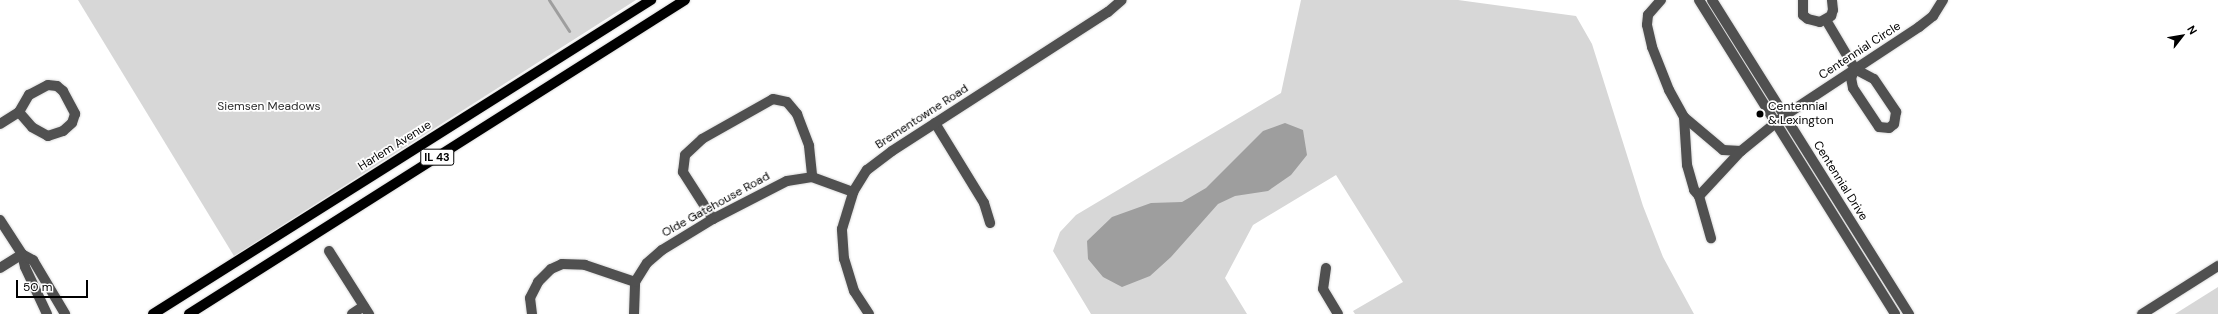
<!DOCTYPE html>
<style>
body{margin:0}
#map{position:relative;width:2218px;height:314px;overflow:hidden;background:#fff;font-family:"DM Sans",sans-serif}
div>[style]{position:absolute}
.green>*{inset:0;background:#d7d7d7}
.water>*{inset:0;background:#9e9e9e}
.stream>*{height:3px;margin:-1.5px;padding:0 1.5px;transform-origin:1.5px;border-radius:1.5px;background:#9e9e9e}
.roads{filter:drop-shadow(0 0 1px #dbdbdb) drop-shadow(0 0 1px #dbdbdb)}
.minor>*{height:10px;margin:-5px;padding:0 5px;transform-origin:5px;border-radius:5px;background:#505050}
.major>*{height:10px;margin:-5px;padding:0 5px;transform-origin:5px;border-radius:5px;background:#000}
.dots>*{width:11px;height:11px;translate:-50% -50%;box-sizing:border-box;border:2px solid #fff;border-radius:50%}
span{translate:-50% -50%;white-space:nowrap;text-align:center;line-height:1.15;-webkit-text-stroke:3.5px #fff;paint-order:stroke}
.shield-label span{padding:1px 3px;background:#fff;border:1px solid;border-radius:3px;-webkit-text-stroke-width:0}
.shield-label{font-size:11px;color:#000;font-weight:700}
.street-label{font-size:12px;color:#000}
.park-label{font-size:12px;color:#2e2e2e}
.poi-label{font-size:12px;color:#000}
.left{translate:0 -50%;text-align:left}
.north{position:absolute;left:2162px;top:16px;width:40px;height:40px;-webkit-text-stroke:3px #fff;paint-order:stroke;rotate:59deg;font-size:11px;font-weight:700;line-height:16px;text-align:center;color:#000}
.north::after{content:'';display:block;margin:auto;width:14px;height:18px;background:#000;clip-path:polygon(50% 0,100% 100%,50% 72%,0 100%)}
.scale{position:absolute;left:16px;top:280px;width:72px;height:18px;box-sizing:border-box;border:2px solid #000;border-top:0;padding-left:5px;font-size:12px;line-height:14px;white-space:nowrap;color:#000;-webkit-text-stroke:3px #fff;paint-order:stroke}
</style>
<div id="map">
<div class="green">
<div style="clip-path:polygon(78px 0,636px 0,234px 256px)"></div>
<div style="clip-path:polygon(1301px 0,1458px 0,1576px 16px,1592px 44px,1643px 206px,1663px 257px,1694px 314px,1355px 314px,1353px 311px,1403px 282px,1336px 175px,1253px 225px,1225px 278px,1247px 314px,1091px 314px,1053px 251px,1060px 232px,1076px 215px,1281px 93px)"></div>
<div style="clip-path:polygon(2218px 287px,2218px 314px,2175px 314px)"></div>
</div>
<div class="water">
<div style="clip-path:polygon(1285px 123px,1303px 130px,1307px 155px,1291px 175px,1268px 191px,1235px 196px,1218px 204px,1171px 257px,1150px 276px,1122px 287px,1103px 277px,1088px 259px,1087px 241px,1112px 217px,1151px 203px,1182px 202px,1206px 188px,1263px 131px)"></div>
</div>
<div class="stream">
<div style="left:549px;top:0;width:37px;rotate:57deg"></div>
</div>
<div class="roads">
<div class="minor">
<div style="left:1661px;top:0;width:20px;rotate:131deg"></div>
<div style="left:1648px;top:15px;width:10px;rotate:96deg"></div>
<div style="left:1647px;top:25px;width:23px;rotate:77deg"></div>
<div style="left:1652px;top:47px;width:46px;rotate:68.4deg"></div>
<div style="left:1669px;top:90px;width:31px;rotate:61deg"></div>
<div style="left:1684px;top:117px;width:51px;rotate:40.2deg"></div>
<div style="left:1723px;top:150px;width:18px;rotate:3deg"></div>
<div style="left:1741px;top:151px;width:55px;rotate:-39.1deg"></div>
<div style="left:1784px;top:116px;width:162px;rotate:-33.4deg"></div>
<div style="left:1919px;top:27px;width:18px;rotate:-38deg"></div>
<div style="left:1933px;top:16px;width:19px;rotate:-58deg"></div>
<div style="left:1699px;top:0;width:370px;rotate:58deg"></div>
<div style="left:1712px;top:0;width:371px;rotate:57.9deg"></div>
<div style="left:1803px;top:0;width:15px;rotate:90deg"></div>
<div style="left:1803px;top:15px;width:6px;rotate:39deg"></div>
<div style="left:1808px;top:19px;width:12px;rotate:14deg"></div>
<div style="left:1820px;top:22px;width:13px;rotate:-29deg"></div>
<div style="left:1831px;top:16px;width:6px;rotate:-72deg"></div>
<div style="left:1833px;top:10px;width:10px;rotate:-96deg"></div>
<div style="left:1826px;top:20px;width:57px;rotate:59.4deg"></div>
<div style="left:1855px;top:69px;width:21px;rotate:28deg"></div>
<div style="left:1874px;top:79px;width:40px;rotate:56deg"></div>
<div style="left:1896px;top:112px;width:12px;rotate:99deg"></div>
<div style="left:1894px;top:124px;width:6px;rotate:141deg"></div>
<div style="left:1889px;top:128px;width:10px;rotate:-174deg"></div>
<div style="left:1879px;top:127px;width:47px;rotate:-123.7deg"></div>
<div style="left:1853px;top:88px;width:10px;rotate:-101deg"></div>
<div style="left:1851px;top:78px;width:10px;rotate:-66deg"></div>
<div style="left:48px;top:85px;width:9px;rotate:6deg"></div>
<div style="left:57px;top:86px;width:8px;rotate:40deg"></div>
<div style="left:63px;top:91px;width:26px;rotate:62deg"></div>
<div style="left:75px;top:114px;width:9px;rotate:108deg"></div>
<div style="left:72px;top:123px;width:12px;rotate:138deg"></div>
<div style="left:63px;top:131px;width:16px;rotate:162deg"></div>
<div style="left:48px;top:136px;width:18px;rotate:-151deg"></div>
<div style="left:32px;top:127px;width:20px;rotate:-131deg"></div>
<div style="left:19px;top:112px;width:20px;rotate:-60deg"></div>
<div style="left:29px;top:95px;width:21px;rotate:-28deg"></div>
<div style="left:1684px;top:117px;width:48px;rotate:86.4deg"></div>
<div style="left:1687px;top:165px;width:26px;rotate:74deg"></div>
<div style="left:1694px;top:190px;width:8px;rotate:50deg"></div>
<div style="left:1699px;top:196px;width:62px;rotate:-47deg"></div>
<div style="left:935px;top:123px;width:94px;rotate:58.5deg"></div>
<div style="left:984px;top:203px;width:21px;rotate:73deg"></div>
<div style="left:0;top:124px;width:22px;rotate:-32deg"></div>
<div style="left:1699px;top:196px;width:44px;rotate:74.1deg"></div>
<div style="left:713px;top:219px;width:56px;rotate:-122.6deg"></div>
<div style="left:683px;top:172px;width:17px;rotate:-83deg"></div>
<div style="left:685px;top:155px;width:23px;rotate:-43deg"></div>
<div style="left:702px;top:139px;width:81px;rotate:-29.4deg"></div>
<div style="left:773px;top:99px;width:14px;rotate:12deg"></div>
<div style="left:787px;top:102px;width:16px;rotate:50deg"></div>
<div style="left:797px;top:114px;width:34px;rotate:69deg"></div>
<div style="left:809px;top:146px;width:31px;rotate:84deg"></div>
<div style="left:0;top:220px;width:40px;rotate:57.1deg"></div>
<div style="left:22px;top:254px;width:13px;rotate:77deg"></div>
<div style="left:25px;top:267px;width:52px;rotate:64.9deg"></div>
<div style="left:329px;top:251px;width:75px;rotate:57.6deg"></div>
<div style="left:22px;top:254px;width:13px;rotate:29deg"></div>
<div style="left:33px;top:260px;width:63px;rotate:59.3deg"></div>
<div style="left:0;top:268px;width:26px;rotate:-32deg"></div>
<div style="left:1326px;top:268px;width:21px;rotate:98deg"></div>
<div style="left:1323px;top:289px;width:29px;rotate:59deg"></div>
<div style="left:352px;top:314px;width:14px;rotate:-34deg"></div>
<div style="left:532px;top:314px;width:16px;rotate:-97deg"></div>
<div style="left:530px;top:298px;width:18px;rotate:-63deg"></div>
<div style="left:538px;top:282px;width:18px;rotate:-45deg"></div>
<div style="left:551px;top:269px;width:12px;rotate:-24deg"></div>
<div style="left:562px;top:264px;width:23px;rotate:2deg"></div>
<div style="left:585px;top:265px;width:53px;rotate:18.8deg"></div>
<div style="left:634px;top:314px;width:32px;rotate:-88deg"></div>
<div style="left:635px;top:282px;width:22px;rotate:-58deg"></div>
<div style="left:647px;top:263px;width:20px;rotate:-41deg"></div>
<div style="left:662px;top:250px;width:60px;rotate:-31.3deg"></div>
<div style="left:713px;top:219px;width:83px;rotate:-27.2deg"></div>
<div style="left:787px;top:181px;width:25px;rotate:-9deg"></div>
<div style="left:812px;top:177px;width:44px;rotate:20.1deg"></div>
<div style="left:869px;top:314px;width:27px;rotate:-123deg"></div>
<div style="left:854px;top:291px;width:34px;rotate:-107deg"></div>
<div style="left:844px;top:259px;width:30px;rotate:-94deg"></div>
<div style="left:842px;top:229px;width:39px;rotate:-73deg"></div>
<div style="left:853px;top:192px;width:26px;rotate:-58deg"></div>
<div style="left:867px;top:170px;width:31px;rotate:-37deg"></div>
<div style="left:892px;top:151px;width:257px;rotate:-32.8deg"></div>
<div style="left:1108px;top:12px;width:18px;rotate:-41deg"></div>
<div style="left:2142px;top:314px;width:90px;rotate:-32.3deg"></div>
</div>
<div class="major">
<div style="left:153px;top:314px;width:589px;rotate:-32.23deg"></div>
<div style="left:189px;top:314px;width:587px;rotate:-32.34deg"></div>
</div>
</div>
<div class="dots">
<div style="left:1760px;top:114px;background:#000"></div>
</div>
<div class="shield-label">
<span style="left:437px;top:157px">IL 43</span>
</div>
<div class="street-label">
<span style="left:1860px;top:51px;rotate:-33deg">Centennial Circle</span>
<span style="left:922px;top:117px;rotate:-33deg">Brementowne Road</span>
<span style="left:395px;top:146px;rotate:-32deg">Harlem Avenue</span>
<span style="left:1840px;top:181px;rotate:58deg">Centennial Drive</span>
<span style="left:716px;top:205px;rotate:-29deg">Olde Gatehouse Road</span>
</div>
<div class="park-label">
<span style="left:269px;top:107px">Siemsen Meadows</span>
</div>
<div class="poi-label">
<span class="left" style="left:1768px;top:114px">Centennial<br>&amp; Lexington</span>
</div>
<div class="north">N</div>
<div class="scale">50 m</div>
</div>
